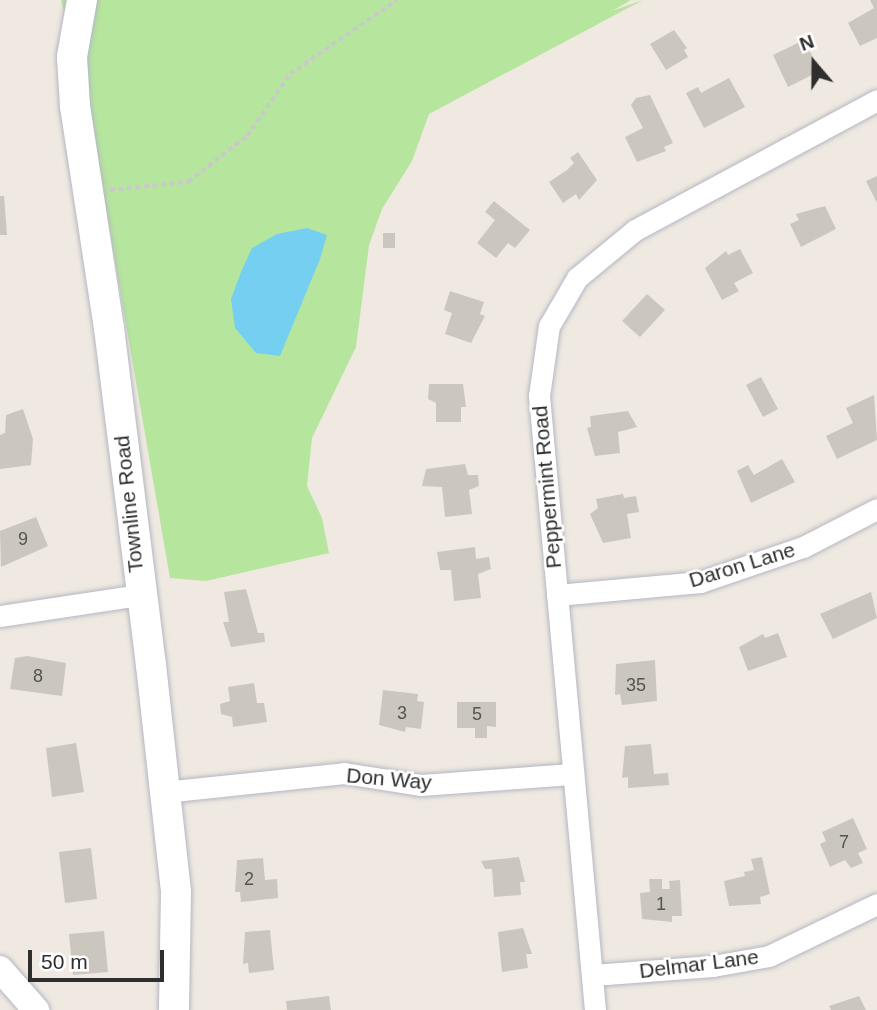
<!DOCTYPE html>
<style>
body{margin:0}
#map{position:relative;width:877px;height:1010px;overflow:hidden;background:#efe9e1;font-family:Helvetica,sans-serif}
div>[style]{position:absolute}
.green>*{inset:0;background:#b6e59e}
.water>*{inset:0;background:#75cff0}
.building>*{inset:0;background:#cbc7bf}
.path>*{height:3.5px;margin-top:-1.75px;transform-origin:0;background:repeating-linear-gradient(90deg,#c9c9c9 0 5px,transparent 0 8.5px)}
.roads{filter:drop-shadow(0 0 2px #b4b7c1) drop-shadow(0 0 2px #b4b7c1)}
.minor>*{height:21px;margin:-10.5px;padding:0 10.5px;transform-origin:10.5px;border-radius:10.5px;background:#fff}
.tertiary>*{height:26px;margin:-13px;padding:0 13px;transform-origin:13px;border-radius:13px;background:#fff}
.secondary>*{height:30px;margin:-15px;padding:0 15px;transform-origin:15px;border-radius:15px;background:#fff}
span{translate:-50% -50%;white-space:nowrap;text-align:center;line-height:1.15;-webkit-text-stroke:5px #fff;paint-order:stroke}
.number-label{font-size:18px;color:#555452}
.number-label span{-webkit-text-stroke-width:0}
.street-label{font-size:21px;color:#2e2e2e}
.north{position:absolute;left:779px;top:28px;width:70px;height:70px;-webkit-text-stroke:5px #fff;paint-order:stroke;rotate:340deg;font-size:19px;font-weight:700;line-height:28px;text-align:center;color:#2e2e2e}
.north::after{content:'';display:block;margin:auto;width:24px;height:32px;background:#2e2e2e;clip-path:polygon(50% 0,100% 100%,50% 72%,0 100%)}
.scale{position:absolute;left:28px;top:950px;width:136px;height:32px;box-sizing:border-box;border:4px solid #2e2e2e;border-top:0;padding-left:9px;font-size:21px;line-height:24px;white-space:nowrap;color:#2e2e2e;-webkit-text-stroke:5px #fff;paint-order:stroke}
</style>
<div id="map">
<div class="green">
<div style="clip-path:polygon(61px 0,631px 0,612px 11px,643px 0,429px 114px,412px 161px,382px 209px,369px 245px,356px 347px,312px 438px,307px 486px,322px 518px,329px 553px,206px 581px,170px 578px,87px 100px)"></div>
</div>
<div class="water">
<div style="clip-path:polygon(307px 228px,327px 235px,320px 259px,280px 356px,256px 353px,235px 328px,231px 299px,241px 272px,252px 248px,277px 234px)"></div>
</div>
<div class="building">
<div style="clip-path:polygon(870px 0,877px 0,877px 38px,860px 46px,848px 23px,874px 8px)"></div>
<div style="clip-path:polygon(674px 30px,687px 48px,684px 50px,688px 57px,666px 70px,650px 44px)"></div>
<div style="clip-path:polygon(804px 40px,820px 71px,788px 87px,773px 55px)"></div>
<div style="clip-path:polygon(729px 78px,745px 107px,704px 128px,686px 93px,698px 87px,701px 93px)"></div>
<div style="clip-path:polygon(650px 95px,673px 143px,664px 147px,666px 151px,637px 162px,625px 137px,643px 128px,631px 105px,636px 98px)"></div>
<div style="clip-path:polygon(578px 152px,597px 180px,579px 200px,576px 194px,563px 203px,549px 182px,567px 170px,574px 163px,570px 158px)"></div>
<div style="clip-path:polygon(877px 176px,877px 203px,866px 181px)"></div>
<div style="clip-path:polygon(0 196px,4px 196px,7px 235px,0 235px)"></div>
<div style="clip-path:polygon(494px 201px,530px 230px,515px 248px,508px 243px,496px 258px,477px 243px,495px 220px,485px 212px)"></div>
<div style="clip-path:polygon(825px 206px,836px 229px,801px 247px,790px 224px,799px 220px,796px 214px)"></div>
<div style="clip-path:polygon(383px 233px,395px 233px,395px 248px,383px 248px)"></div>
<div style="clip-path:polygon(740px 249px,753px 273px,734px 283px,739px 291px,722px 300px,705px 268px,726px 251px,728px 255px)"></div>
<div style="clip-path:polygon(450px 291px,484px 302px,480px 314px,485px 316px,471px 343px,445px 334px,452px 313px,444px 310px)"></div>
<div style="clip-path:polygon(647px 294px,665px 310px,640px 337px,622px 321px)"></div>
<div style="clip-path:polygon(761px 377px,778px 409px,763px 417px,746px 385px)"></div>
<div style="clip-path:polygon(429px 384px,463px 384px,466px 407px,461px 407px,461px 422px,436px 422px,436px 403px,428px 399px)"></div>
<div style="clip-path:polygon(874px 395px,877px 440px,837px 459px,826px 436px,853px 423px,846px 408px)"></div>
<div style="clip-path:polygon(23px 409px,33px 439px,31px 465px,0 469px,0 435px,5px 433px,6px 415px)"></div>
<div style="clip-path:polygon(628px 411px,637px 427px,618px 432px,620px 453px,595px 456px,587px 428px,591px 427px,590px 416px)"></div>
<div style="clip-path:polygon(782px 459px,795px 482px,751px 503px,737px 471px,748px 465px,754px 475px)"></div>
<div style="clip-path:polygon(465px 464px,468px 475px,478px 475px,479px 486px,469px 490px,472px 514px,445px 517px,442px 487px,422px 486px,426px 469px)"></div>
<div style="clip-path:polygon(623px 494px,624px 498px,636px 496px,639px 512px,627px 514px,631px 538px,603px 543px,590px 514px,598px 508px,596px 499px)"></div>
<div style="clip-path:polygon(36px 517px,48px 546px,1px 567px,0 531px)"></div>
<div style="clip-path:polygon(475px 547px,476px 559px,489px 557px,491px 569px,478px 574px,481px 598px,454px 601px,451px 570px,440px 570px,437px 552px)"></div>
<div style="clip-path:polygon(246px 589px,258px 633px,264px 633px,265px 642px,231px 647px,223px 622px,229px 622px,224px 592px)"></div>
<div style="clip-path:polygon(871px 592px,877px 618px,833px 639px,820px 614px)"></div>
<div style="clip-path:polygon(778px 633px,787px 657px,748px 671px,739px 647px,763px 634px,765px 638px)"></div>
<div style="clip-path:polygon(27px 656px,66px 663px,62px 696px,10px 689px,15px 658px)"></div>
<div style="clip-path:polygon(655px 660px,657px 701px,622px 705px,620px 694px,615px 695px,616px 664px)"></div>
<div style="clip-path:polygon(254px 683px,257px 703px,264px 703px,267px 722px,233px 727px,232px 717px,221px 714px,220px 704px,230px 701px,228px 687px)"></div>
<div style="clip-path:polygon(383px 690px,418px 694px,417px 701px,424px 702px,421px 729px,406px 727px,405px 732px,379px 725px)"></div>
<div style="clip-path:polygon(457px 702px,496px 702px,496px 727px,487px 726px,487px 738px,475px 738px,475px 728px,457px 728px)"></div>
<div style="clip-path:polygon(76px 743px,84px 792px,52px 797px,46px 748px)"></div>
<div style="clip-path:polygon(651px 744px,654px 774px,668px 773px,669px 785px,628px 788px,628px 777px,622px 778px,625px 746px)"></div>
<div style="clip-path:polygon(853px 818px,867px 849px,858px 853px,863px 863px,851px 868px,845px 860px,830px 867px,820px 844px,826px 841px,822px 832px)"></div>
<div style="clip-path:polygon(91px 848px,97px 899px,65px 903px,59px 852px)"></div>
<div style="clip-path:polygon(519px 857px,525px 882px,520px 882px,521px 895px,494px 897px,492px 869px,485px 869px,481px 861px)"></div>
<div style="clip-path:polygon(762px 857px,770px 894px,760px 897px,761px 904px,729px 906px,724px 881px,745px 876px,744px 872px,754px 870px,751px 859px)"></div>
<div style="clip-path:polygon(263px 858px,265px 880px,277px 879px,278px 898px,241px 902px,240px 892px,235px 892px,237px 860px)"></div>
<div style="clip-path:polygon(649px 879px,662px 879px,662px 889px,670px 889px,669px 881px,680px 880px,682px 916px,672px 916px,672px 922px,642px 919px,640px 893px,650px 892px)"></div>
<div style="clip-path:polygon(523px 928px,532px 954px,526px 954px,528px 968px,502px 972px,498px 932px)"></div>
<div style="clip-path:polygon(270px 930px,274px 970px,249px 973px,248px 963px,243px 964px,245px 932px)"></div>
<div style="clip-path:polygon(104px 931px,108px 972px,73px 975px,69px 934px)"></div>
<div style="clip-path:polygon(329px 996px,331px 1010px,287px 1010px,286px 1001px)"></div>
<div style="clip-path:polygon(859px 996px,866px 1010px,831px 1010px,829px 1006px)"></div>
</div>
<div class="path">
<div style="left:110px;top:190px;width:78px;rotate:-5.9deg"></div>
<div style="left:188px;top:182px;width:75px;rotate:-37.9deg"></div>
<div style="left:247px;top:136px;width:75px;rotate:-55.3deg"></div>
<div style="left:290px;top:74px;width:130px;rotate:-34.7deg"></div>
</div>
<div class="roads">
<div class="minor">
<div style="left:557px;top:595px;width:144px;rotate:-5.2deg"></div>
<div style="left:700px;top:582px;width:109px;rotate:-18.8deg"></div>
<div style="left:803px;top:547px;width:83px;rotate:-27.2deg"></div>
<div style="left:0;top:616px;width:141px;rotate:-8.6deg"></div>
<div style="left:164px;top:792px;width:181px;rotate:-6deg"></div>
<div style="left:344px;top:773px;width:78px;rotate:8.9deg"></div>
<div style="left:421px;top:785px;width:151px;rotate:-4.2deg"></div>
<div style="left:593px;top:975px;width:120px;rotate:-4.3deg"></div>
<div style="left:713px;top:966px;width:57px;rotate:-10.1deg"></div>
<div style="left:769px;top:956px;width:120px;rotate:-25.7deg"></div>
<div style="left:595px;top:1010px;width:617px;rotate:-95.21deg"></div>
<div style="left:539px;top:396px;width:71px;rotate:-81.9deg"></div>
<div style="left:549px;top:326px;width:56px;rotate:-59.7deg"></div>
<div style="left:577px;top:278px;width:75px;rotate:-39.6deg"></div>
<div style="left:635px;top:230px;width:275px;rotate:-28.2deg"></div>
</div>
<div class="tertiary">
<div style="left:0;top:969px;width:55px;rotate:48.7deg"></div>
</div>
<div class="secondary">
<div style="left:82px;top:0;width:58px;rotate:100deg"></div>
<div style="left:72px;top:57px;width:49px;rotate:86.5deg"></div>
<div style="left:75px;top:106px;width:225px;rotate:81.3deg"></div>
<div style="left:109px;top:328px;width:340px;rotate:82.9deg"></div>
<div style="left:151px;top:665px;width:228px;rotate:83.7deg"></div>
<div style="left:176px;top:892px;width:118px;rotate:91deg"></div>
</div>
</div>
<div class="number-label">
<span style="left:23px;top:539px">9</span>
<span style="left:38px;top:676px">8</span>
<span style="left:636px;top:685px">35</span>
<span style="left:402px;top:713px">3</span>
<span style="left:477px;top:714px">5</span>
<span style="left:844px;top:842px">7</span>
<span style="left:249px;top:879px">2</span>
<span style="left:661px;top:904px">1</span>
</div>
<div class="street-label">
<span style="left:547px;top:487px;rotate:-95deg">Peppermint Road</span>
<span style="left:129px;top:504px;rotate:-96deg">Townline Road</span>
<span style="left:742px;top:565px;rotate:-17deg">Daron Lane</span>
<span style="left:389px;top:779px;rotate:5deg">Don Way</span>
<span style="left:699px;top:964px;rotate:-7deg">Delmar Lane</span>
</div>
<div class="north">N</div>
<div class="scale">50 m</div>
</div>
